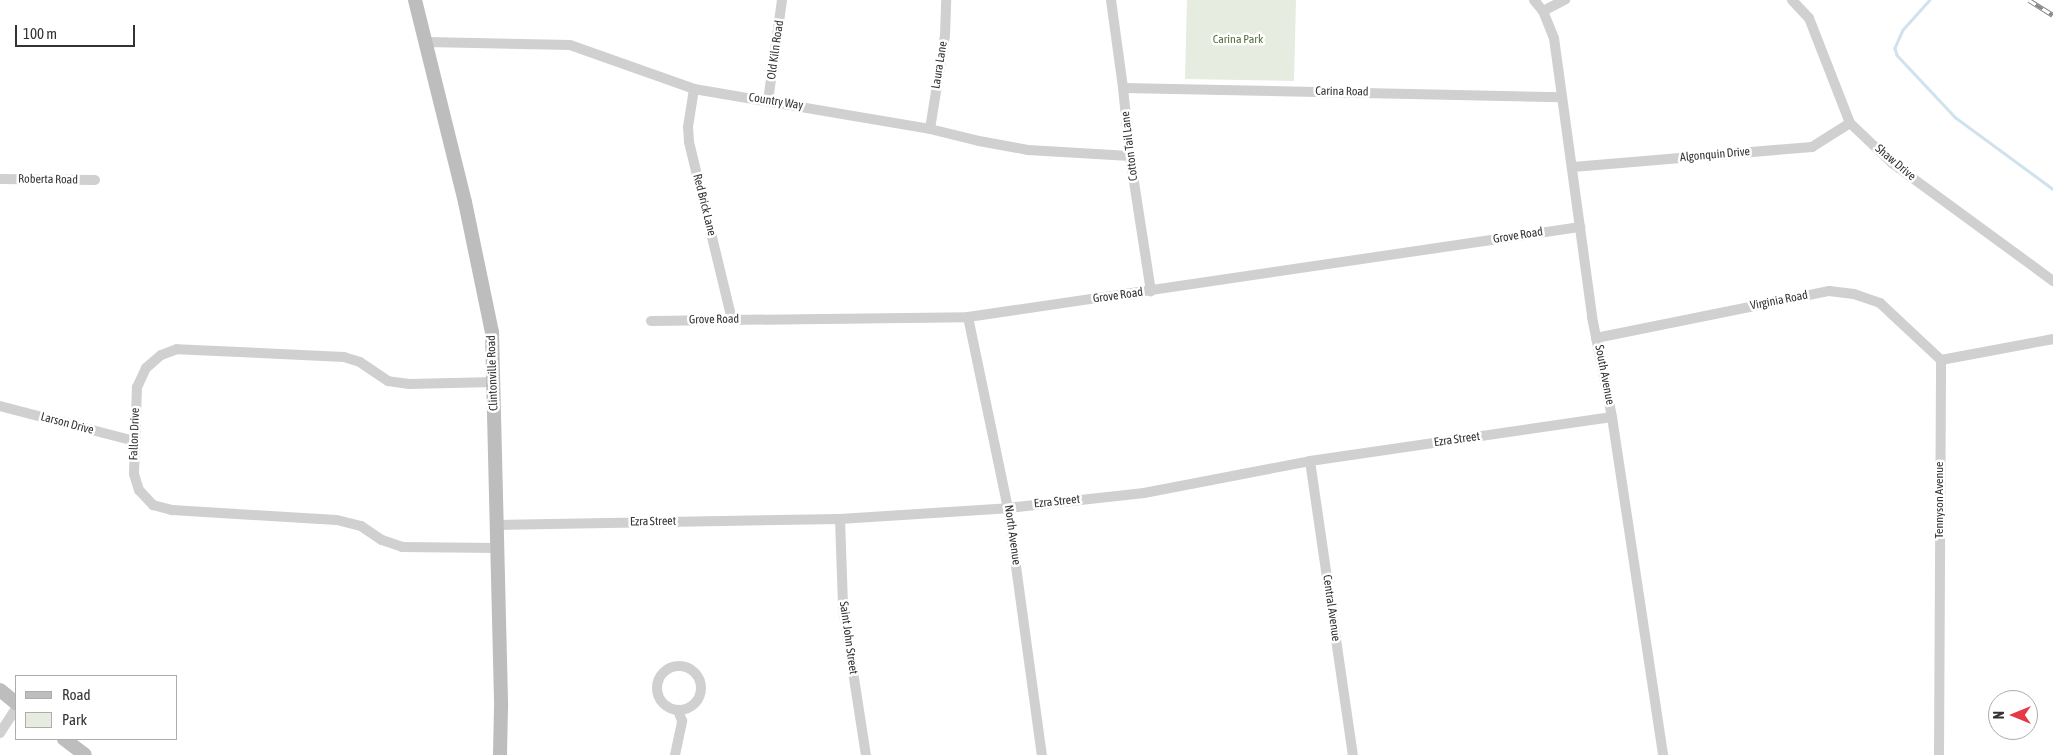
<!DOCTYPE html>
<style>
body{margin:0}
#map{position:relative;width:2053px;height:755px;overflow:hidden;background:#fff;font-family:"Asap Condensed",sans-serif}
div>[style]{position:absolute}
.green>*{inset:0;background:#e6ecdf}
.stream>*{height:2.5px;margin:-1.25px;padding:0 1.25px;transform-origin:1.25px;border-radius:1.25px;background:#cfe2ee}
.street>*{height:10px;margin:-5px;padding:0 5px;transform-origin:5px;border-radius:5px;background:#d0d0d0}
.street>.ring{margin:-5px;padding:0;box-sizing:content-box;background:none;border:10px solid #d0d0d0;border-radius:50%}
.secondary>*{height:14px;margin:-7px;padding:0 7px;transform-origin:7px;border-radius:7px;background:#bdbdbd}
.rail>*{height:4.5px;margin-top:-2.25px;transform-origin:0;background:repeating-linear-gradient(90deg,#fff 0 8px,#888 0 16px);box-sizing:border-box;border-block:1px solid #888}
span{translate:-50% -50%;white-space:nowrap;text-align:center;line-height:1.15;-webkit-text-stroke:5px #fff;paint-order:stroke}
.park-label{font-size:12px;color:#56703f}
.street-label{font-size:12px;color:#333}
.legend{position:absolute;left:15px;top:675px;width:162px;height:65px;box-sizing:border-box;background:#fff;border:1px solid #adadad;margin:0;padding:6px 9px;list-style:none;font-size:15px;color:#333}
.legend li{display:flex;align-items:center;gap:10px;height:25px}
.legend b{width:25px;border:1px solid #adadad}
.north{position:absolute;left:1988px;top:690px;width:50px;height:50px;box-sizing:border-box;background:#fff;border:1px solid #adadad;border-radius:50%;rotate:270deg;font-size:14px;font-weight:700;line-height:20px;text-align:center;color:#333}
.north::after{content:'';display:block;margin:auto;width:18px;height:22px;background:#e63946;clip-path:polygon(50% 0,100% 100%,50% 72%,0 100%)}
.scale{position:absolute;left:15px;top:25px;width:120px;height:22px;box-sizing:border-box;border:2px solid #333;border-top:0;padding-left:6px;font-size:15px;line-height:18px;white-space:nowrap;color:#333;-webkit-text-stroke:4px #fff;paint-order:stroke}
</style>
<div id="map">
<div class="green">
<div style="clip-path:polygon(1187px 0,1296px 0,1294px 81px,1185px 79px)"></div>
</div>
<div class="stream">
<div style="left:1930px;top:0;width:40px;rotate:132deg"></div>
<div style="left:1903px;top:30px;width:20px;rotate:114deg"></div>
<div style="left:1895px;top:48px;width:7px;rotate:74deg"></div>
<div style="left:1897px;top:55px;width:85px;rotate:46.9deg"></div>
<div style="left:1955px;top:117px;width:122px;rotate:36.3deg"></div>
</div>
<div class="street">
<div style="left:1111px;top:0;width:89px;rotate:82.2deg"></div>
<div style="left:1123px;top:88px;width:68px;rotate:84.1deg"></div>
<div style="left:1130px;top:156px;width:137px;rotate:81.2deg"></div>
<div style="left:1534px;top:0;width:14px;rotate:51deg"></div>
<div style="left:1543px;top:11px;width:29px;rotate:68deg"></div>
<div style="left:1554px;top:38px;width:282px;rotate:82.2deg"></div>
<div style="left:1592px;top:317px;width:102px;rotate:78.7deg"></div>
<div style="left:1612px;top:417px;width:342px;rotate:81.4deg"></div>
<div style="left:1792px;top:0;width:25px;rotate:47deg"></div>
<div style="left:1809px;top:18px;width:113px;rotate:68.7deg"></div>
<div style="left:1850px;top:123px;width:58px;rotate:43.6deg"></div>
<div style="left:1892px;top:163px;width:200px;rotate:36.2deg"></div>
<div style="left:1543px;top:11px;width:25px;rotate:-27deg"></div>
<div style="left:426px;top:42px;width:144px;rotate:1.2deg"></div>
<div style="left:570px;top:45px;width:132px;rotate:19.5deg"></div>
<div style="left:694px;top:89px;width:239px;rotate:9.6deg"></div>
<div style="left:930px;top:129px;width:50px;rotate:13.8deg"></div>
<div style="left:979px;top:141px;width:50px;rotate:10.4deg"></div>
<div style="left:1028px;top:150px;width:102px;rotate:3.4deg"></div>
<div style="left:1123px;top:88px;width:438px;rotate:1.2deg"></div>
<div style="left:694px;top:89px;width:38px;rotate:99deg"></div>
<div style="left:688px;top:127px;width:15px;rotate:86deg"></div>
<div style="left:689px;top:142px;width:183px;rotate:76.4deg"></div>
<div style="left:768px;top:101px;width:102px;rotate:-82.1deg"></div>
<div style="left:930px;top:129px;width:95px;rotate:-80.9deg"></div>
<div style="left:945px;top:35px;width:35px;rotate:-88deg"></div>
<div style="left:1573px;top:167px;width:240px;rotate:-4.8deg"></div>
<div style="left:1812px;top:147px;width:45px;rotate:-32.3deg"></div>
<div style="left:0;top:179px;width:95px;rotate:0.6deg"></div>
<div style="left:968px;top:317px;width:195px;rotate:78.2deg"></div>
<div style="left:1008px;top:508px;width:249px;rotate:82.2deg"></div>
<div style="left:651px;top:321px;width:317px;rotate:-0.7deg"></div>
<div style="left:968px;top:317px;width:619px;rotate:-8.37deg"></div>
<div style="left:1596px;top:338px;width:238px;rotate:-11.4deg"></div>
<div style="left:1829px;top:291px;width:25px;rotate:7deg"></div>
<div style="left:1854px;top:294px;width:28px;rotate:19deg"></div>
<div style="left:1880px;top:303px;width:83px;rotate:43.1deg"></div>
<div style="left:494px;top:382px;width:85px;rotate:178.7deg"></div>
<div style="left:409px;top:384px;width:21px;rotate:-172deg"></div>
<div style="left:388px;top:381px;width:34px;rotate:-146deg"></div>
<div style="left:360px;top:362px;width:17px;rotate:-163deg"></div>
<div style="left:344px;top:357px;width:167px;rotate:-177.3deg"></div>
<div style="left:177px;top:349px;width:17px;rotate:159deg"></div>
<div style="left:161px;top:355px;width:20px;rotate:139deg"></div>
<div style="left:146px;top:368px;width:21px;rotate:115deg"></div>
<div style="left:137px;top:387px;width:87px;rotate:92deg"></div>
<div style="left:134px;top:474px;width:17px;rotate:73deg"></div>
<div style="left:139px;top:490px;width:21px;rotate:47deg"></div>
<div style="left:153px;top:505px;width:20px;rotate:15deg"></div>
<div style="left:172px;top:510px;width:165px;rotate:3.5deg"></div>
<div style="left:337px;top:520px;width:25px;rotate:14deg"></div>
<div style="left:361px;top:526px;width:25px;rotate:34deg"></div>
<div style="left:382px;top:540px;width:21px;rotate:19deg"></div>
<div style="left:402px;top:547px;width:95px;rotate:0.6deg"></div>
<div style="left:0;top:406px;width:138px;rotate:14.6deg"></div>
<div style="left:1310px;top:461px;width:297px;rotate:81.7deg"></div>
<div style="left:840px;top:519px;width:88px;rotate:88deg"></div>
<div style="left:843px;top:607px;width:150px;rotate:81.2deg"></div>
<div style="left:496px;top:525px;width:344px;rotate:-1deg"></div>
<div style="left:840px;top:519px;width:168px;rotate:-3.7deg"></div>
<div style="left:1008px;top:508px;width:137px;rotate:-6.3deg"></div>
<div style="left:1144px;top:493px;width:169px;rotate:-10.9deg"></div>
<div style="left:1310px;top:461px;width:305px;rotate:-8.3deg"></div>
<div class="ring" style="left:657px;top:666px;width:34px;height:34px"></div>
<div style="left:0;top:733px;width:30px;rotate:-57deg"></div>
<div style="left:675px;top:755px;width:35px;rotate:-78deg"></div>
<div style="left:682px;top:721px;width:12px;rotate:-110deg"></div>
<div style="left:1939px;top:755px;width:395px;rotate:-89.7deg"></div>
<div style="left:1941px;top:360px;width:114px;rotate:-10.6deg"></div>
</div>
<div class="secondary">
<div style="left:415px;top:0;width:208px;rotate:76.1deg"></div>
<div style="left:465px;top:202px;width:133px;rotate:78.3deg"></div>
<div style="left:492px;top:332px;width:375px;rotate:88.6deg"></div>
<div style="left:501px;top:707px;width:48px;rotate:91.2deg"></div>
<div style="left:0;top:690px;width:21px;rotate:39deg"></div>
<div style="left:64px;top:739px;width:26px;rotate:37deg"></div>
</div>
<div class="rail">
<div style="left:2029px;top:0;width:28px;rotate:32deg"></div>
</div>
<div class="park-label">
<span style="left:1238px;top:40px">Carina Park</span>
</div>
<div class="street-label">
<span style="left:776px;top:50px;rotate:-82deg">Old Kiln Road</span>
<span style="left:940px;top:65px;rotate:-81deg">Laura Lane</span>
<span style="left:1342px;top:92px;rotate:1deg">Carina Road</span>
<span style="left:776px;top:102px;rotate:9deg">Country Way</span>
<span style="left:1130px;top:146px;rotate:-97deg">Cotton Tail Lane</span>
<span style="left:1715px;top:155px;rotate:-5deg">Algonquin Drive</span>
<span style="left:1895px;top:163px;rotate:40deg">Shaw Drive</span>
<span style="left:48px;top:180px;rotate:1deg">Roberta Road</span>
<span style="left:704px;top:205px;rotate:76deg">Red Brick Lane</span>
<span style="left:1518px;top:236px;rotate:-9deg">Grove Road</span>
<span style="left:1118px;top:296px;rotate:-8deg">Grove Road</span>
<span style="left:1779px;top:301px;rotate:-11deg">Virginia Road</span>
<span style="left:714px;top:320px;rotate:-1deg">Grove Road</span>
<span style="left:493px;top:373px;rotate:-92deg">Clintonville Road</span>
<span style="left:1604px;top:375px;rotate:79deg">South Avenue</span>
<span style="left:67px;top:424px;rotate:15deg">Larson Drive</span>
<span style="left:135px;top:434px;rotate:-88deg">Fallon Drive</span>
<span style="left:1457px;top:440px;rotate:-8deg">Ezra Street</span>
<span style="left:1940px;top:500px;rotate:-90deg">Tennyson Avenue</span>
<span style="left:1057px;top:502px;rotate:-6deg">Ezra Street</span>
<span style="left:653px;top:522px;rotate:-1deg">Ezra Street</span>
<span style="left:1012px;top:535px;rotate:82deg">North Avenue</span>
<span style="left:1331px;top:608px;rotate:82deg">Central Avenue</span>
<span style="left:848px;top:638px;rotate:82deg">Saint John Street</span>
</div>
<ul class="legend">
<li><b style="height:6px;background:#bdbdbd"></b>Road</li>
<li><b style="height:14px;background:#e6ecdf"></b>Park</li>
</ul>
<div class="north">N</div>
<div class="scale">100 m</div>
</div>
